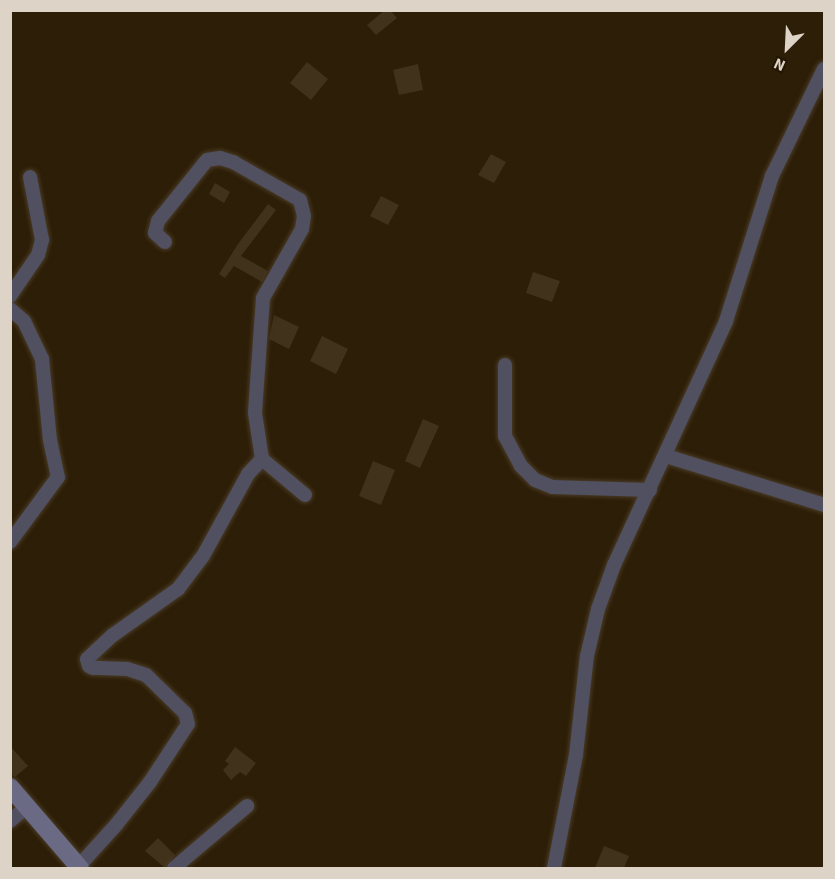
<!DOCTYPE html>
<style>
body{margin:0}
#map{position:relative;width:835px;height:879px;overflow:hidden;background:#2d1e07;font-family:"Source Sans 3",sans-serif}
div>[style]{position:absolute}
.building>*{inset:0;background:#41321b}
.roads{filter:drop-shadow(0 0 2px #493b26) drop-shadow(0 0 2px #493b26)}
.street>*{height:14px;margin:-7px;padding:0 7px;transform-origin:7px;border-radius:7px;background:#505061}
.secondary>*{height:18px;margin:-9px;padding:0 9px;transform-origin:9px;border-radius:9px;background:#6a6a85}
span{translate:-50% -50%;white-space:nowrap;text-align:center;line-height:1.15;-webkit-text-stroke:4.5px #231501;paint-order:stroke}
.frame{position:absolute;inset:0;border:12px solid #ddd3c6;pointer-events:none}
.north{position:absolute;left:757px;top:18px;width:60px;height:60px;-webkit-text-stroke:4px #231501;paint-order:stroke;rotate:204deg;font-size:16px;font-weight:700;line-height:24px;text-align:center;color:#ddd3c6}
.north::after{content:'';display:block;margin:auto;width:21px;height:27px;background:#ddd3c6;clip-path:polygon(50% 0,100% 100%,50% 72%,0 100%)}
</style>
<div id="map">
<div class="building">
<div style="clip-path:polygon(385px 10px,390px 10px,397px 18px,376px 35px,367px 25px)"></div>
<div style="clip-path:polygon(307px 62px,328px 79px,311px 100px,290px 83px)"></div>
<div style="clip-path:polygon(418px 64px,423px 90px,399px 95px,393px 70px)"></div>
<div style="clip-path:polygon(491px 154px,506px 162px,494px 183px,478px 175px)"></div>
<div style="clip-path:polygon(215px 183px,230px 192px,224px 203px,209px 194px)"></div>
<div style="clip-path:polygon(381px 196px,399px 205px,388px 225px,370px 216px)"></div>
<div style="clip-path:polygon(268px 204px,276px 210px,241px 256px,268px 271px,262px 282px,234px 266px,225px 278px,219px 274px,238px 244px)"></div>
<div style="clip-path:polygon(533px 272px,560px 281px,552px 302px,526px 293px)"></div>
<div style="clip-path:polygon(274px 315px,299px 327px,289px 349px,269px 339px)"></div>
<div style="clip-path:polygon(322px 336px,348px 349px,336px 374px,310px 361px)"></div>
<div style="clip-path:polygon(423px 419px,439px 426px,420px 468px,405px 461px)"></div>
<div style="clip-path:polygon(373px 461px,395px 470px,381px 505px,359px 496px)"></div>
<div style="clip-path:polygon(10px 746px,28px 766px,15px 777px,10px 773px)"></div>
<div style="clip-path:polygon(235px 747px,256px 763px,246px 776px,240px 772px,231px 780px,223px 770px,229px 764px,225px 761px)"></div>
<div style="clip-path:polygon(158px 838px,175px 855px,165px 868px,145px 851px)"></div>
<div style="clip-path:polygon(604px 846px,629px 856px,624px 868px,595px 868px)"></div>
</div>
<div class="roads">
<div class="street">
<div style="left:165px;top:242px;width:13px;rotate:-138deg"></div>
<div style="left:155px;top:233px;width:12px;rotate:-76deg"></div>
<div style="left:158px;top:221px;width:78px;rotate:-51.2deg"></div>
<div style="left:207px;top:160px;width:13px;rotate:-9deg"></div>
<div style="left:220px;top:158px;width:14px;rotate:17deg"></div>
<div style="left:233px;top:162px;width:77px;rotate:29.6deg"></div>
<div style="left:300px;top:200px;width:16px;rotate:76deg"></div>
<div style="left:304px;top:216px;width:13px;rotate:99deg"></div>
<div style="left:302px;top:229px;width:79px;rotate:119.5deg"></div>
<div style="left:263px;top:298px;width:115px;rotate:94deg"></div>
<div style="left:255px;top:413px;width:47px;rotate:81.3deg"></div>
<div style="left:262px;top:459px;width:56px;rotate:39.9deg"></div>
<div style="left:10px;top:296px;width:50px;rotate:-55.7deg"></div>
<div style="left:38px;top:255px;width:16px;rotate:-75deg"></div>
<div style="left:42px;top:240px;width:64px;rotate:-100.8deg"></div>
<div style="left:10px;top:309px;width:18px;rotate:41deg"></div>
<div style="left:24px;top:321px;width:42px;rotate:64.7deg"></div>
<div style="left:42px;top:359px;width:81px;rotate:84.4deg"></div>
<div style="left:50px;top:440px;width:38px;rotate:78deg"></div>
<div style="left:58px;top:477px;width:81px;rotate:126.4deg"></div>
<div style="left:505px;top:365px;width:71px;rotate:90deg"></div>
<div style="left:505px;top:436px;width:34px;rotate:62deg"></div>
<div style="left:521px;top:466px;width:20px;rotate:45deg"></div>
<div style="left:535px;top:480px;width:18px;rotate:22deg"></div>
<div style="left:552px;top:487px;width:98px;rotate:1.8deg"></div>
<div style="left:666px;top:456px;width:165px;rotate:17.2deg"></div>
<div style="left:10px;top:821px;width:23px;rotate:-40deg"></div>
<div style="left:78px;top:867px;width:57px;rotate:-47.9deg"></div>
<div style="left:116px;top:825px;width:55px;rotate:-51.7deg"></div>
<div style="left:150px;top:782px;width:69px;rotate:-56.8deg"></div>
<div style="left:188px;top:724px;width:11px;rotate:-105deg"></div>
<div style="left:185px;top:713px;width:54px;rotate:-135.7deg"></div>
<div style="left:146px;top:675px;width:20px;rotate:-162deg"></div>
<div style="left:127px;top:669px;width:34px;rotate:-178deg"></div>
<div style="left:93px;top:668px;width:4px;rotate:-153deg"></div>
<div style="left:89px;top:666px;width:7px;rotate:-106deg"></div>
<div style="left:87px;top:659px;width:35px;rotate:-43deg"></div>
<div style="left:113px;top:635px;width:80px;rotate:-35.3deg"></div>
<div style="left:178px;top:589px;width:41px;rotate:-52.9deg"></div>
<div style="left:203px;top:556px;width:94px;rotate:-61.2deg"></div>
<div style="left:248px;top:474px;width:21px;rotate:-47deg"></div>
<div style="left:174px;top:868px;width:96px;rotate:-40.3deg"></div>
<div style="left:554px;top:868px;width:115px;rotate:-79deg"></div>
<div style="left:576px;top:755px;width:100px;rotate:-83.7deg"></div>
<div style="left:587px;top:656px;width:48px;rotate:-76.8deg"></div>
<div style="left:598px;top:609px;width:47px;rotate:-70deg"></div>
<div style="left:614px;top:565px;width:268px;rotate:-65.3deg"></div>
<div style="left:726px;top:321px;width:152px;rotate:-72.4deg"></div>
<div style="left:772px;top:176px;width:119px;rotate:-64.1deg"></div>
</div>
<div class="secondary">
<div style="left:10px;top:787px;width:107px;rotate:49.2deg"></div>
</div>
</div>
<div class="frame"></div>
<div class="north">N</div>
</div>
